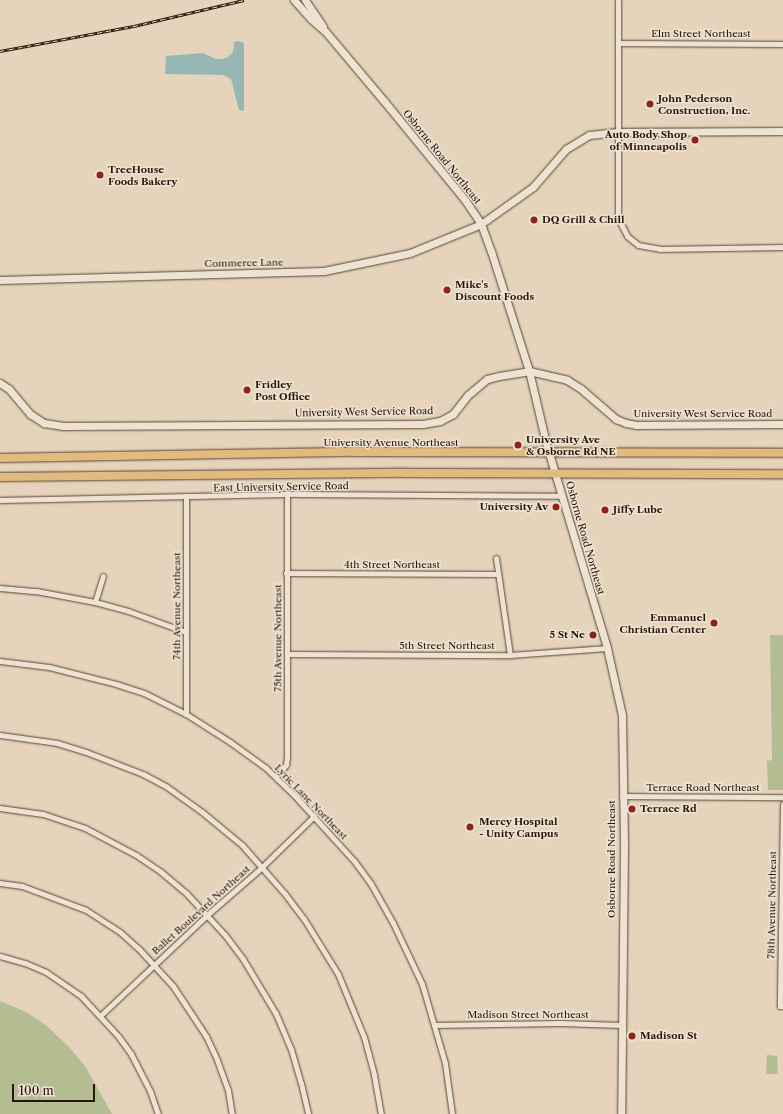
<!DOCTYPE html>
<style>
body{margin:0}
#map{position:relative;width:783px;height:1114px;overflow:hidden;background:#e5d4bb;font-family:"Libre Caslon Text",serif}
div>[style]{position:absolute}
.green>*{inset:0;background:#b3bd91}
.water>*{inset:0;background:#96b7b4}
.roads{filter:drop-shadow(0 0 1px #564534) drop-shadow(0 0 1px #564534)}
.street>*{height:5px;margin:-2.5px;padding:0 2.5px;transform-origin:2.5px;border-radius:2.5px;background:#eee3d3}
.secondary>*{height:7px;margin:-3.5px;padding:0 3.5px;transform-origin:3.5px;border-radius:3.5px;background:#eee3d3}
.primary>*{height:8px;margin:-4px;padding:0 4px;transform-origin:4px;border-radius:4px;background:#e2ba7e}
.rail>*{height:3px;margin-top:-1.5px;transform-origin:0;background:repeating-linear-gradient(90deg,#eee3d3 0 4.5px,#271507 0 9px);box-sizing:border-box;border-block:1px solid #271507}
.dots>*{width:11px;height:11px;translate:-50% -50%;box-sizing:border-box;border:2px solid #eee3d3;border-radius:50%}
span{translate:-50% -50%;white-space:nowrap;text-align:center;line-height:1.15;-webkit-text-stroke:3px #eee3d3;paint-order:stroke}
.street-label{font-size:10px;color:#271507}
.poi-label{font-size:10px;color:#271507;font-weight:700}
.left{translate:0 -50%;text-align:left}
.right{translate:-100% -50%;text-align:right}
.scale{position:absolute;left:12px;top:1084px;width:83px;height:18px;box-sizing:border-box;border:2px solid #271507;border-top:0;padding-left:5px;font-size:12px;line-height:14px;white-space:nowrap;color:#271507;-webkit-text-stroke:3px #eee3d3;paint-order:stroke}
</style>
<div id="map">
<div class="green">
<div style="clip-path:polygon(770px 635px,783px 635px,783px 790px,768px 790px,767px 761px,772px 760px)"></div>
<div style="clip-path:polygon(0 1001px,26px 1012px,46px 1025px,69px 1047px,85px 1066px,112px 1114px,0 1114px)"></div>
<div style="clip-path:polygon(767px 1055px,777px 1056px,778px 1074px,766px 1074px)"></div>
</div>
<div class="water">
<div style="clip-path:polygon(238px 41px,244px 43px,244px 111px,239px 110px,231px 79px,224px 75px,165px 74px,166px 56px,203px 53px,216px 59px,222px 59px,228px 57px,233px 52px,234px 42px)"></div>
</div>
<div class="roads">
<div class="street">
<div style="left:618px;top:0;width:218px;rotate:90deg"></div>
<div style="left:618px;top:218px;width:20px;rotate:63deg"></div>
<div style="left:627px;top:236px;width:14px;rotate:39deg"></div>
<div style="left:638px;top:245px;width:22px;rotate:10deg"></div>
<div style="left:660px;top:249px;width:123px;rotate:-0.9deg"></div>
<div style="left:618px;top:43px;width:165px;rotate:0.3deg"></div>
<div style="left:186px;top:497px;width:217px;rotate:90deg"></div>
<div style="left:0;top:500px;width:298px;rotate:-1.2deg"></div>
<div style="left:298px;top:494px;width:264px;rotate:0.4deg"></div>
<div style="left:496px;top:558px;width:98px;rotate:81.8deg"></div>
<div style="left:286px;top:573px;width:211px;rotate:0.3deg"></div>
<div style="left:0;top:588px;width:36px;rotate:5deg"></div>
<div style="left:36px;top:591px;width:60px;rotate:10.6deg"></div>
<div style="left:95px;top:602px;width:34px;rotate:15deg"></div>
<div style="left:128px;top:611px;width:62px;rotate:19.9deg"></div>
<div style="left:95px;top:602px;width:27px;rotate:-73deg"></div>
<div style="left:287px;top:654px;width:223px;rotate:0.3deg"></div>
<div style="left:510px;top:655px;width:97px;rotate:-4.1deg"></div>
<div style="left:0;top:661px;width:49px;rotate:7deg"></div>
<div style="left:49px;top:667px;width:69px;rotate:14.2deg"></div>
<div style="left:116px;top:684px;width:29px;rotate:18deg"></div>
<div style="left:144px;top:693px;width:47px;rotate:26.6deg"></div>
<div style="left:186px;top:714px;width:52px;rotate:32.5deg"></div>
<div style="left:230px;top:742px;width:44px;rotate:35.8deg"></div>
<div style="left:266px;top:768px;width:40px;rotate:44deg"></div>
<div style="left:295px;top:796px;width:89px;rotate:47.7deg"></div>
<div style="left:355px;top:862px;width:27px;rotate:54deg"></div>
<div style="left:371px;top:884px;width:45px;rotate:60.6deg"></div>
<div style="left:393px;top:923px;width:68px;rotate:64.6deg"></div>
<div style="left:422px;top:984px;width:82px;rotate:73.8deg"></div>
<div style="left:445px;top:1063px;width:51px;rotate:82.2deg"></div>
<div style="left:0;top:735px;width:58px;rotate:8deg"></div>
<div style="left:57px;top:743px;width:30px;rotate:17deg"></div>
<div style="left:86px;top:752px;width:61px;rotate:21.1deg"></div>
<div style="left:143px;top:774px;width:27px;rotate:28deg"></div>
<div style="left:167px;top:787px;width:43px;rotate:35.5deg"></div>
<div style="left:202px;top:812px;width:52px;rotate:39.5deg"></div>
<div style="left:242px;top:845px;width:65px;rotate:48.7deg"></div>
<div style="left:285px;top:894px;width:31px;rotate:53deg"></div>
<div style="left:304px;top:919px;width:65px;rotate:58.3deg"></div>
<div style="left:338px;top:974px;width:68px;rotate:67.6deg"></div>
<div style="left:364px;top:1037px;width:39px;rotate:75deg"></div>
<div style="left:374px;top:1075px;width:40px;rotate:80deg"></div>
<div style="left:276px;top:776px;width:15px;rotate:-48deg"></div>
<div style="left:286px;top:765px;width:8px;rotate:-83deg"></div>
<div style="left:287px;top:757px;width:262px;rotate:-90deg"></div>
<div style="left:622px;top:796px;width:161px;rotate:0.4deg"></div>
<div style="left:783px;top:804px;width:202px;rotate:90.9deg"></div>
<div style="left:780px;top:1006px;width:3px"></div>
<div style="left:0;top:808px;width:43px;rotate:7.9deg"></div>
<div style="left:43px;top:814px;width:44px;rotate:18.4deg"></div>
<div style="left:85px;top:828px;width:58px;rotate:27.9deg"></div>
<div style="left:136px;top:855px;width:30px;rotate:34deg"></div>
<div style="left:161px;top:872px;width:34px;rotate:40deg"></div>
<div style="left:187px;top:894px;width:56px;rotate:47.2deg"></div>
<div style="left:225px;top:935px;width:30px;rotate:53deg"></div>
<div style="left:243px;top:959px;width:64px;rotate:59deg"></div>
<div style="left:276px;top:1014px;width:38px;rotate:67deg"></div>
<div style="left:291px;top:1049px;width:35px;rotate:74deg"></div>
<div style="left:301px;top:1083px;width:32px;rotate:77deg"></div>
<div style="left:0;top:883px;width:22px;rotate:8deg"></div>
<div style="left:22px;top:886px;width:68px;rotate:20.6deg"></div>
<div style="left:86px;top:910px;width:40px;rotate:32.9deg"></div>
<div style="left:120px;top:932px;width:24px;rotate:42deg"></div>
<div style="left:138px;top:948px;width:52px;rotate:47.4deg"></div>
<div style="left:173px;top:986px;width:60px;rotate:56.6deg"></div>
<div style="left:206px;top:1036px;width:26px;rotate:65deg"></div>
<div style="left:217px;top:1060px;width:32px;rotate:70deg"></div>
<div style="left:228px;top:1090px;width:24px;rotate:81deg"></div>
<div style="left:0;top:956px;width:26px;rotate:16deg"></div>
<div style="left:25px;top:963px;width:23px;rotate:23deg"></div>
<div style="left:46px;top:972px;width:42px;rotate:34.4deg"></div>
<div style="left:81px;top:996px;width:54px;rotate:47.2deg"></div>
<div style="left:118px;top:1036px;width:22px;rotate:54deg"></div>
<div style="left:131px;top:1054px;width:42px;rotate:62.8deg"></div>
<div style="left:150px;top:1091px;width:24px;rotate:71deg"></div>
<div style="left:100px;top:1016px;width:147px;rotate:-43.3deg"></div>
<div style="left:207px;top:915px;width:73px;rotate:-41.1deg"></div>
<div style="left:262px;top:867px;width:73px;rotate:-44.4deg"></div>
<div style="left:434px;top:1025px;width:127px;rotate:-0.9deg"></div>
<div style="left:561px;top:1023px;width:60px;rotate:1.9deg"></div>
</div>
<div class="secondary">
<div style="left:294px;top:0;width:25px;rotate:48deg"></div>
<div style="left:311px;top:19px;width:18px;rotate:41deg"></div>
<div style="left:325px;top:31px;width:92px;rotate:49.9deg"></div>
<div style="left:384px;top:101px;width:128px;rotate:50.7deg"></div>
<div style="left:465px;top:200px;width:29px;rotate:56deg"></div>
<div style="left:481px;top:224px;width:29px;rotate:70deg"></div>
<div style="left:491px;top:251px;width:126px;rotate:72.4deg"></div>
<div style="left:529px;top:371px;width:74px;rotate:76.7deg"></div>
<div style="left:546px;top:443px;width:214px;rotate:73.4deg"></div>
<div style="left:607px;top:648px;width:69px;rotate:77.4deg"></div>
<div style="left:622px;top:715px;width:133px;rotate:89.1deg"></div>
<div style="left:624px;top:848px;width:266px;rotate:90.6deg"></div>
<div style="left:305px;top:0;width:32px;rotate:56deg"></div>
<div style="left:0;top:280px;width:324px;rotate:-1.6deg"></div>
<div style="left:324px;top:271px;width:88px;rotate:-11.8deg"></div>
<div style="left:410px;top:253px;width:77px;rotate:-22.2deg"></div>
<div style="left:481px;top:224px;width:64px;rotate:-35.4deg"></div>
<div style="left:533px;top:187px;width:50px;rotate:-49deg"></div>
<div style="left:566px;top:149px;width:27px;rotate:-31deg"></div>
<div style="left:589px;top:135px;width:29px;rotate:-6deg"></div>
<div style="left:618px;top:132px;width:165px;rotate:-0.3deg"></div>
<div style="left:0;top:383px;width:11px;rotate:34deg"></div>
<div style="left:9px;top:389px;width:33px;rotate:50deg"></div>
<div style="left:30px;top:414px;width:17px;rotate:33deg"></div>
<div style="left:44px;top:423px;width:18px;rotate:9deg"></div>
<div style="left:62px;top:426px;width:361px;rotate:-0.3deg"></div>
<div style="left:423px;top:424px;width:17px;rotate:-10deg"></div>
<div style="left:440px;top:421px;width:15px;rotate:-28deg"></div>
<div style="left:453px;top:414px;width:24px;rotate:-52deg"></div>
<div style="left:468px;top:395px;width:25px;rotate:-40deg"></div>
<div style="left:487px;top:379px;width:12px;rotate:-14deg"></div>
<div style="left:499px;top:376px;width:30px;rotate:-9deg"></div>
<div style="left:529px;top:371px;width:39px;rotate:13deg"></div>
<div style="left:567px;top:380px;width:15px;rotate:32deg"></div>
<div style="left:580px;top:388px;width:48px;rotate:40.7deg"></div>
<div style="left:616px;top:419px;width:11px;rotate:22deg"></div>
<div style="left:626px;top:423px;width:10px;rotate:11deg"></div>
<div style="left:636px;top:425px;width:147px;rotate:-0.4deg"></div>
</div>
<div class="primary">
<div style="left:0;top:458px;width:353px;rotate:-1deg"></div>
<div style="left:353px;top:452px;width:430px;rotate:0.1deg"></div>
<div style="left:0;top:477px;width:405px;rotate:-0.6deg"></div>
<div style="left:405px;top:473px;width:378px;rotate:0.2deg"></div>
</div>
</div>
<div class="rail">
<div style="left:0;top:51px;width:136px;rotate:-10.6deg"></div>
<div style="left:134px;top:26px;width:113px;rotate:-13.3deg"></div>
</div>
<div class="dots">
<div style="left:650px;top:104px;background:#8f2418"></div>
<div style="left:695px;top:140px;background:#8f2418"></div>
<div style="left:100px;top:175px;background:#8f2418"></div>
<div style="left:534px;top:220px;background:#8f2418"></div>
<div style="left:447px;top:290px;background:#8f2418"></div>
<div style="left:247px;top:390px;background:#8f2418"></div>
<div style="left:518px;top:445px;background:#8f2418"></div>
<div style="left:556px;top:507px;background:#8f2418"></div>
<div style="left:605px;top:510px;background:#8f2418"></div>
<div style="left:714px;top:623px;background:#8f2418"></div>
<div style="left:593px;top:635px;background:#8f2418"></div>
<div style="left:632px;top:809px;background:#8f2418"></div>
<div style="left:470px;top:827px;background:#8f2418"></div>
<div style="left:632px;top:1036px;background:#8f2418"></div>
</div>
<div class="street-label">
<span style="left:701px;top:34px">Elm Street Northeast</span>
<span style="left:442px;top:157px;rotate:51deg">Osborne Road Northeast</span>
<span style="left:244px;top:263px;rotate:-1deg">Commerce Lane</span>
<span style="left:364px;top:412px;rotate:-1deg">University West Service Road</span>
<span style="left:703px;top:414px">University West Service Road</span>
<span style="left:391px;top:443px">University Avenue Northeast</span>
<span style="left:281px;top:487px;rotate:-1deg">East University Service Road</span>
<span style="left:585px;top:538px;rotate:74deg">Osborne Road Northeast</span>
<span style="left:392px;top:565px">4th Street Northeast</span>
<span style="left:177px;top:606px;rotate:-90deg">74th Avenue Northeast</span>
<span style="left:278px;top:638px;rotate:-90deg">75th Avenue Northeast</span>
<span style="left:447px;top:646px">5th Street Northeast</span>
<span style="left:703px;top:788px">Terrace Road Northeast</span>
<span style="left:311px;top:802px;rotate:46deg">Lyric Lane Northeast</span>
<span style="left:612px;top:859px;rotate:-90deg">Osborne Road Northeast</span>
<span style="left:772px;top:905px;rotate:-89deg">78th Avenue Northeast</span>
<span style="left:201px;top:910px;rotate:-42deg">Ballet Boulevard Northeast</span>
<span style="left:528px;top:1015px">Madison Street Northeast</span>
</div>
<div class="poi-label">
<span class="left" style="left:658px;top:104px">John Pederson<br>Construction, Inc.</span>
<span class="right" style="left:687px;top:140px">Auto Body Shop<br>of Minneapolis</span>
<span class="left" style="left:108px;top:175px">TreeHouse<br>Foods Bakery</span>
<span class="left" style="left:542px;top:220px">DQ Grill &amp; Chill</span>
<span class="left" style="left:455px;top:290px">Mike's<br>Discount Foods</span>
<span class="left" style="left:255px;top:390px">Fridley<br>Post Office</span>
<span class="left" style="left:526px;top:445px">University Ave<br>&amp; Osborne Rd NE</span>
<span class="right" style="left:548px;top:507px">University Av</span>
<span class="left" style="left:613px;top:510px">Jiffy Lube</span>
<span class="right" style="left:706px;top:623px">Emmanuel<br>Christian Center</span>
<span class="right" style="left:585px;top:635px">5 St Ne</span>
<span class="left" style="left:640px;top:809px">Terrace Rd</span>
<span class="left" style="left:479px;top:827px">Mercy Hospital<br>- Unity Campus</span>
<span class="left" style="left:640px;top:1036px">Madison St</span>
</div>
<div class="scale">100 m</div>
</div>
